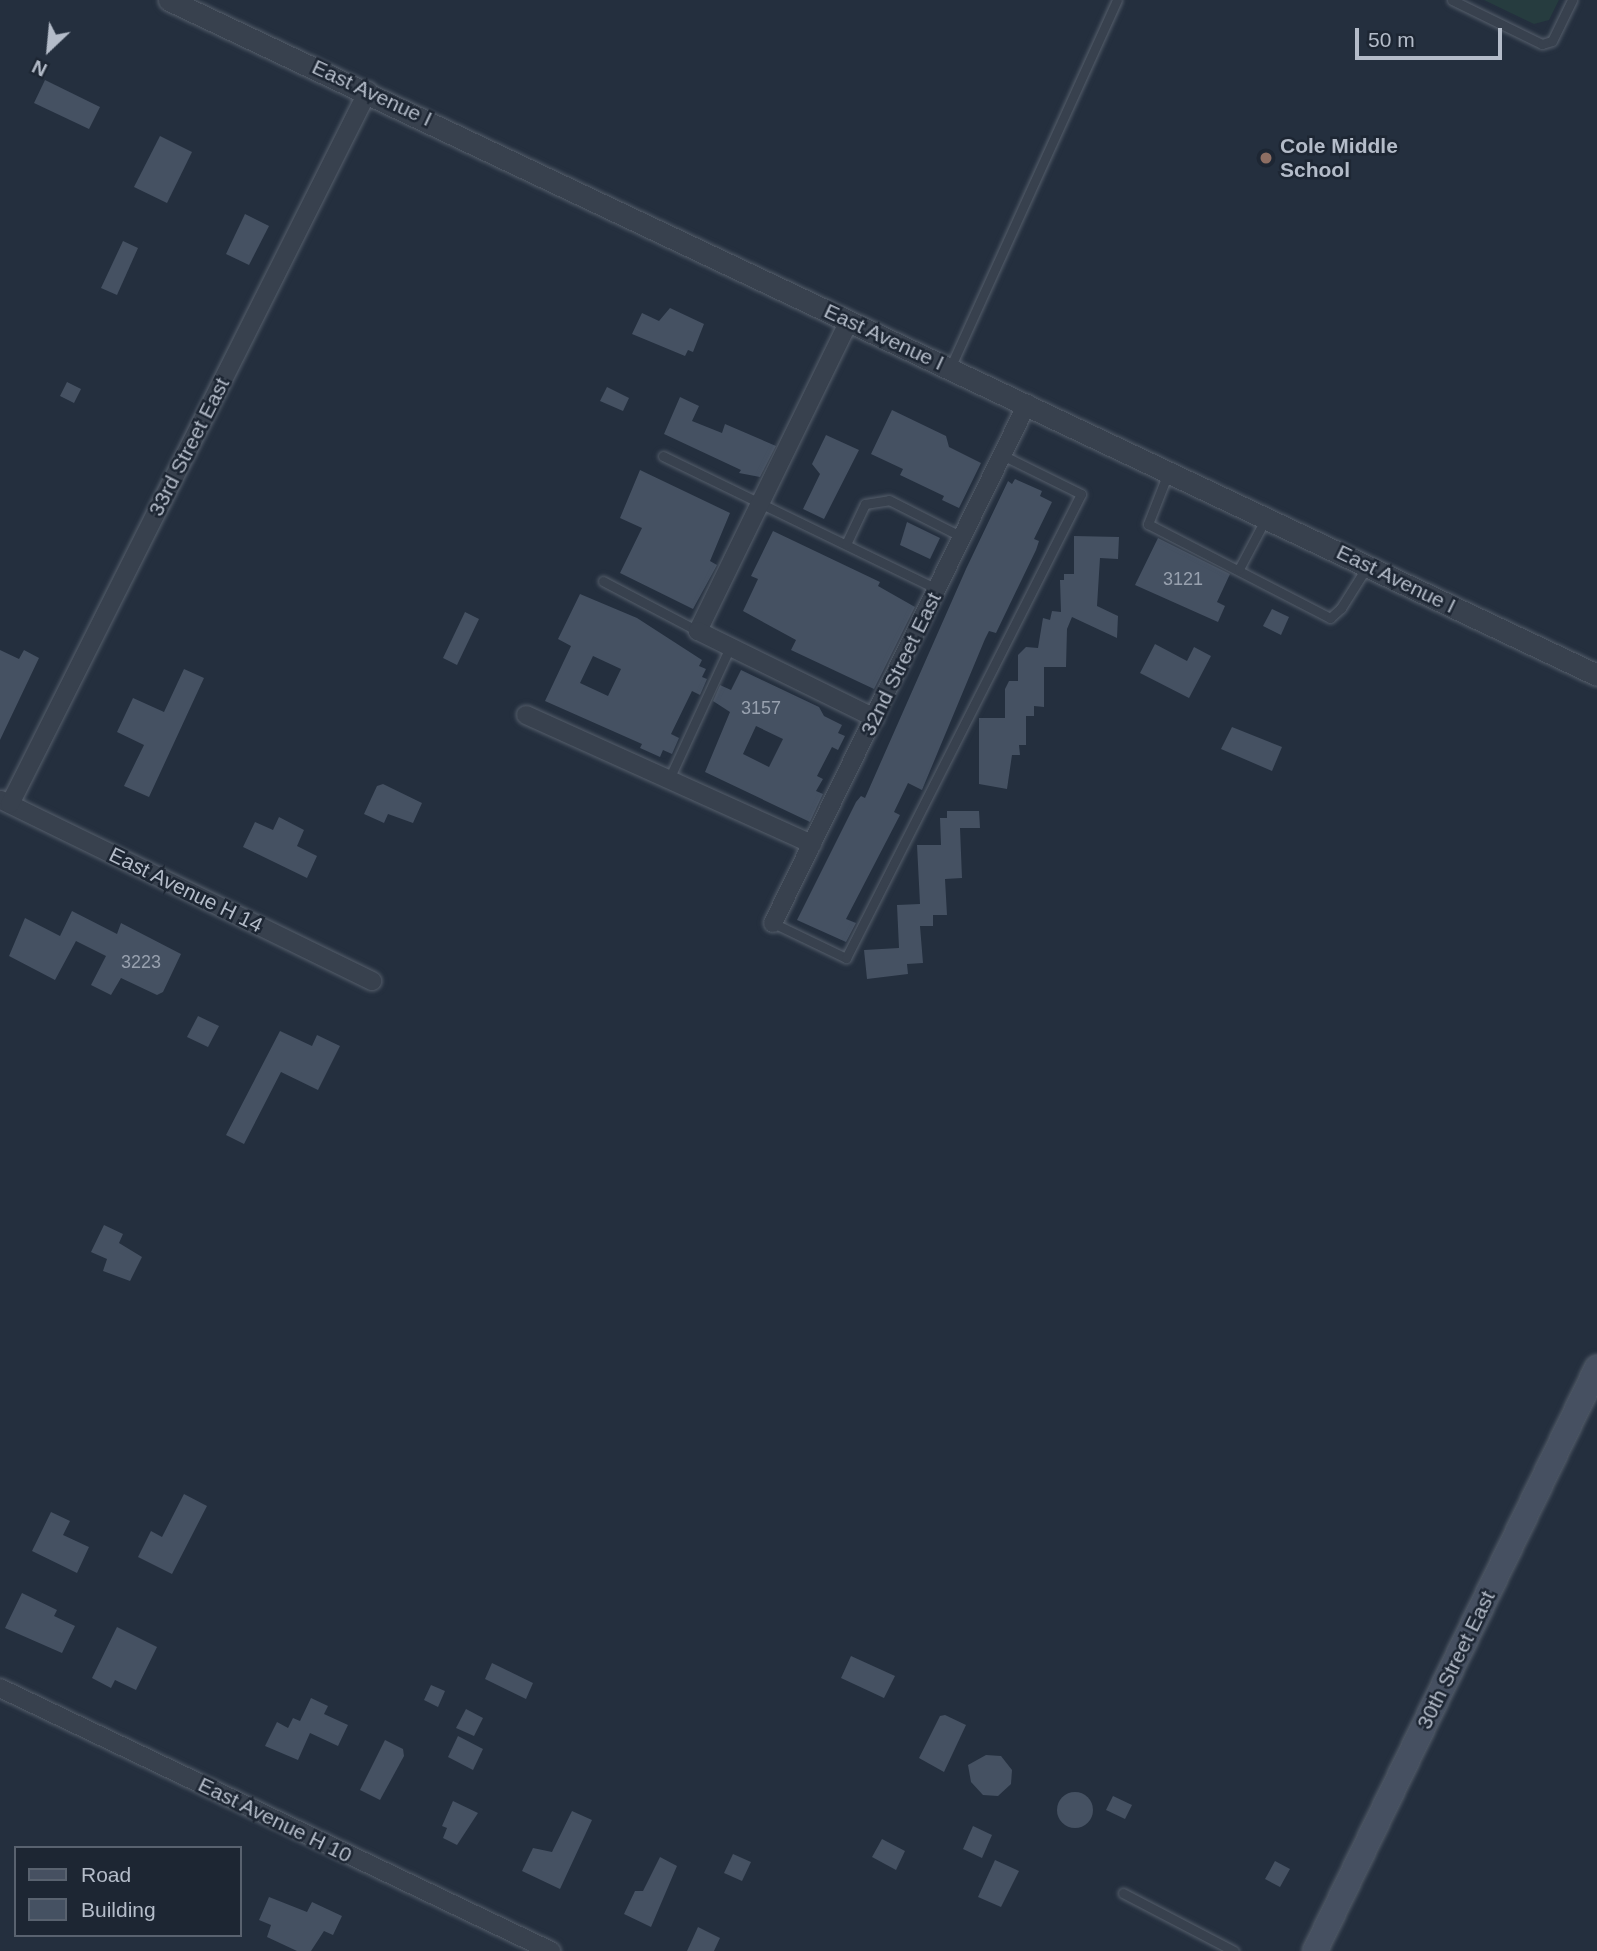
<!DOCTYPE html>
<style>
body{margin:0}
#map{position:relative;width:1597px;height:1951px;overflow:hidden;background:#242f3e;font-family:Arial,sans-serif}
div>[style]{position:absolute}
.green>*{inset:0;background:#263c3f}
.building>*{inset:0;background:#455162}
.round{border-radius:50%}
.roads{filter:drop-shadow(0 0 2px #565f6c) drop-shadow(0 0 2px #565f6c)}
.service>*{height:9px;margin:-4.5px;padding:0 4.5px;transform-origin:4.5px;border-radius:4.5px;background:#38414e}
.minor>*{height:18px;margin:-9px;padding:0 9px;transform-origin:9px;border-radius:9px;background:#38414e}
.tertiary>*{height:21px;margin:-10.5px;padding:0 10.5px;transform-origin:10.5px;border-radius:10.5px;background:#38414e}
.secondary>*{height:24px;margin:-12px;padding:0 12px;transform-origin:12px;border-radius:12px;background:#465061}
.dots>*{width:19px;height:19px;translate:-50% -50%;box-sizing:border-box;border:4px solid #1d2633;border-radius:50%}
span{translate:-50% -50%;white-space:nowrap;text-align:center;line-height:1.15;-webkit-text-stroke:5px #1d2633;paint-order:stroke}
.number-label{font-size:18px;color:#98a1af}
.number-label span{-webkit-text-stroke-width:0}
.street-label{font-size:21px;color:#b4bcc9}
.poi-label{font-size:21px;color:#b4bcc9;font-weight:700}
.left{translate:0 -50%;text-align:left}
.legend{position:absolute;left:14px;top:1846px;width:228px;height:91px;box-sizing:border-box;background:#1d2633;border:2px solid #59626f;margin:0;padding:9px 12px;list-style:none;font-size:21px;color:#b4bcc9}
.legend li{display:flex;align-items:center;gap:14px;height:35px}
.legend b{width:35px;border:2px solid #59626f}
.north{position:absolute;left:14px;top:14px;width:70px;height:70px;-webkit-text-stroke:5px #1d2633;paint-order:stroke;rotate:206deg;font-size:19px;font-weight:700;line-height:28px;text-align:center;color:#b4bcc9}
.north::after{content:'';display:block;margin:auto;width:24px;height:32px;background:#b4bcc9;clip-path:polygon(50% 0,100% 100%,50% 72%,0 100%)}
.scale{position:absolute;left:1355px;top:28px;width:147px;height:32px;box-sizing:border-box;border:4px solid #b4bcc9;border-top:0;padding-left:9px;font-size:21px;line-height:24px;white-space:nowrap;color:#b4bcc9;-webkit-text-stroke:5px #1d2633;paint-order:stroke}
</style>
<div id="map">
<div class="green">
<div style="clip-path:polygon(1484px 0,1559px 0,1549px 20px,1534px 24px)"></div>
</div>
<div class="building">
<div style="clip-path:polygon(45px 80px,100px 107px,89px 129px,34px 103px)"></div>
<div style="clip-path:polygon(160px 136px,192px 152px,167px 203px,134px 187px)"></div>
<div style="clip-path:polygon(245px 214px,269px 226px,249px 265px,226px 254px)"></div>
<div style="clip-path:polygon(123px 241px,138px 248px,117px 295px,101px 288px)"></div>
<div style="clip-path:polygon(670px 308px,704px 324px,693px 352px,688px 350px,685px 356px,632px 334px,642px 313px,659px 321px)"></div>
<div style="clip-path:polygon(67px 382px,81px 389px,74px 403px,60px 396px)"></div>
<div style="clip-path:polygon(607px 387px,629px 398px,623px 411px,600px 401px)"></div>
<div style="clip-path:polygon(680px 397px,699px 406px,692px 421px,722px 433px,725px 424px,776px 446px,760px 477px,739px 473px,741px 470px,664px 434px)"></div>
<div style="clip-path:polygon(892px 410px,946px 436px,949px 447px,981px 463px,959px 508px,942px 500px,944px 496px,900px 475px,903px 469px,871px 454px)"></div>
<div style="clip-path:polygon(826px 435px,859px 450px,824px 519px,803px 509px,820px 474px,812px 464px)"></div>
<div style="clip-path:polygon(640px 470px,730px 513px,710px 561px,717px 565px,693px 609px,620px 573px,642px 528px,620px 518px)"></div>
<div style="clip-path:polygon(1015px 479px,1042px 491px,1040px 496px,1052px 502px,1034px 539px,1039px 541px,1036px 550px,996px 633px,989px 631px,985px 639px,922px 790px,908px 783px,894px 812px,900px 815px,846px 919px,856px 923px,846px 942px,797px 920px,856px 802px,861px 796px,865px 798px,966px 569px,1008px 481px,1012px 484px)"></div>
<div style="clip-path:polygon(907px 522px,940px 538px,930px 559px,900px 545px)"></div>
<div style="clip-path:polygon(773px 531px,880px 582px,878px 586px,915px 607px,874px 689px,791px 650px,796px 640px,743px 611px,758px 579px,751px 576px)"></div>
<div style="clip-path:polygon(1074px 536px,1119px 537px,1118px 559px,1100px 558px,1097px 606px,1118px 616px,1117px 638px,1072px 617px,1067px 629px,1066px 667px,1044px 667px,1044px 707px,1034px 706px,1034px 716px,1026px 716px,1026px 745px,1019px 745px,1020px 755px,1012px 755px,1007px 789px,979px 784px,979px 718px,1005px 718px,1005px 689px,1009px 681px,1018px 681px,1018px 655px,1026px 647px,1038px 648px,1043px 618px,1050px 620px,1052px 611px,1061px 612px,1060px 580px,1064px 580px,1064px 574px,1074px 574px)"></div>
<div style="clip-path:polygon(1158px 538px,1230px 574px,1217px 602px,1225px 606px,1218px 622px,1135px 585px)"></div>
<div style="clip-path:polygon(evenodd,580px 594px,637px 618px,702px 660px,699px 666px,706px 669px,702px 677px,707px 679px,700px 695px,692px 691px,671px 734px,679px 738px,672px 754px,663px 750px,660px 757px,640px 748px,642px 744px,545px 701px,571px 646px,558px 639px,580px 594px,593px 656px,621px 669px,608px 696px,580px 683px,593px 656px)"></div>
<div style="clip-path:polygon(1272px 609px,1289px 617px,1281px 635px,1263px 626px)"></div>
<div style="clip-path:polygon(465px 612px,479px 619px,457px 665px,443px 658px)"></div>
<div style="clip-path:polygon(1155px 644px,1187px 661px,1194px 647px,1211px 656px,1189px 698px,1140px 673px)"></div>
<div style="clip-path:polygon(0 650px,19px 659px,24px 650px,39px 658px,0 740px)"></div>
<div style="clip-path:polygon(184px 669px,204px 678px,149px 797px,124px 786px,144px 745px,117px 732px,133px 698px,164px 712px)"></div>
<div style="clip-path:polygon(evenodd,741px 670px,819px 707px,824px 716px,842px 725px,838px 733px,845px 736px,838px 750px,832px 747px,817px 776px,823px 779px,816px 791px,823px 794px,810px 822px,705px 772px,730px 712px,713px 701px,720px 685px,731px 690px,741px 670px,756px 726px,783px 739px,769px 767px,743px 754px,756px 726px)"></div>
<div style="clip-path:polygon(1232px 727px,1282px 747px,1272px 771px,1221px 749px)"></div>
<div style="clip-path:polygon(383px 784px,422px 803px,413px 823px,388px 814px,384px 823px,364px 814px,377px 786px)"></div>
<div style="clip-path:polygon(947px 811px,979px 811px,980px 828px,960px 828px,962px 878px,945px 879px,947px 915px,933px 915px,933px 926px,920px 926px,923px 963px,907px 964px,908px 974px,867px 979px,864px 950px,899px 948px,897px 905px,920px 904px,917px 845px,941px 845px,940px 818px,947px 818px)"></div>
<div style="clip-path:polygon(279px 817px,304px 830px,297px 846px,317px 856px,307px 878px,243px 847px,255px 822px,273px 830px)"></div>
<div style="clip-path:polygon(72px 911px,117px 934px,121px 923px,181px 954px,163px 992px,157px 995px,121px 978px,111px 995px,91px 985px,106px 956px,76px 941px,55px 980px,9px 956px,25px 918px,60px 936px)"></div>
<div style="clip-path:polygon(198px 1016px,219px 1026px,208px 1047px,187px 1037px)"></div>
<div style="clip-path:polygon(280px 1031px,312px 1046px,317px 1035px,340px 1046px,318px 1090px,281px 1072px,244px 1144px,226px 1135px)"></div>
<div style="clip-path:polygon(104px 1225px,123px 1234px,119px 1243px,142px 1257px,130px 1281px,103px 1271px,107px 1259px,91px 1252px)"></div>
<div style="clip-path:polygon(184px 1494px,207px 1506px,172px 1574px,138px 1557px,151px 1531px,162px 1537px)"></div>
<div style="clip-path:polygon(51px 1512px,70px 1521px,63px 1535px,89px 1547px,77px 1573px,32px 1551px)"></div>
<div style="clip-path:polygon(22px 1593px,57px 1610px,54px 1616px,75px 1626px,62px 1653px,5px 1628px)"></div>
<div style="clip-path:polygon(117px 1627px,157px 1647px,136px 1690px,115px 1680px,111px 1688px,92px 1678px)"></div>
<div style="clip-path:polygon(851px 1656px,895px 1676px,884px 1698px,841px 1678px)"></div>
<div style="clip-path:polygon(492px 1663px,533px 1683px,526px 1699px,485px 1679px)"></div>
<div style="clip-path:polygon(431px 1685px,445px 1691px,438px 1707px,424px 1700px)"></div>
<div style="clip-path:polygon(311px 1698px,328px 1706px,324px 1714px,348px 1725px,338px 1746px,310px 1733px,298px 1760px,265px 1746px,277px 1722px,288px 1728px,293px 1718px,300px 1721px)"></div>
<div style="clip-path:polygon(466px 1709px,483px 1718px,474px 1736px,456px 1728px)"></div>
<div style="clip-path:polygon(945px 1715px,966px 1725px,944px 1772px,919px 1758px,940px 1716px)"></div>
<div style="clip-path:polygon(458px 1736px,483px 1749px,473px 1770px,448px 1757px)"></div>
<div style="clip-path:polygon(385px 1740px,403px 1749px,404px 1756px,380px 1800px,360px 1790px)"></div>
<div style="clip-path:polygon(986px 1755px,1001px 1756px,1012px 1770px,1011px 1784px,998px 1796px,983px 1795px,971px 1782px,968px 1765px)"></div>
<div class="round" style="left:1057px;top:1792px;width:36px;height:36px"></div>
<div style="clip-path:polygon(1113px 1796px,1132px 1805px,1125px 1819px,1106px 1810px)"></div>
<div style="clip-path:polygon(453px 1801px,478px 1813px,457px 1845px,443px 1838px,447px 1828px,442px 1826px)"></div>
<div style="clip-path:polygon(572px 1811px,592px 1820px,560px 1889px,522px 1871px,533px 1848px,552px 1852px)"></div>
<div style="clip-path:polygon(973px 1826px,992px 1835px,982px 1858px,963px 1849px)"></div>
<div style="clip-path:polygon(882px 1839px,905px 1851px,896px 1870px,872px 1857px)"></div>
<div style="clip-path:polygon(733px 1854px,751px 1862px,742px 1881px,724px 1873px)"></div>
<div style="clip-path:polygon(660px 1857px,677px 1866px,651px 1927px,624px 1914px,635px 1891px,643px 1891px)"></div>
<div style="clip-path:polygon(995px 1860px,1019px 1871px,1001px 1907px,978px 1897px)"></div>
<div style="clip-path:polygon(1275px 1861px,1290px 1869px,1280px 1887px,1265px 1879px)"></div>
<div style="clip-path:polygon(269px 1897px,307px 1912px,312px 1902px,342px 1916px,333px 1935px,324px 1931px,311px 1951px,297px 1951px,267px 1937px,271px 1925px,259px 1920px)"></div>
<div style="clip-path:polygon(698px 1927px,720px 1938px,714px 1951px,687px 1951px)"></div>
</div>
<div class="roads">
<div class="service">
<div style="left:1452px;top:0;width:100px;rotate:26.1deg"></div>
<div style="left:1542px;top:44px;width:10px;rotate:-17deg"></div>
<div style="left:1552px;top:41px;width:46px;rotate:-64deg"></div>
<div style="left:950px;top:368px;width:404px;rotate:-65.6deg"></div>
<div style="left:663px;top:456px;width:305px;rotate:25.9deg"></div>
<div style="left:1168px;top:473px;width:55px;rotate:111.4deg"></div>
<div style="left:1148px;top:524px;width:205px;rotate:27.3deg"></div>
<div style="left:1330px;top:618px;width:15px;rotate:-42deg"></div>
<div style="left:1341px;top:608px;width:51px;rotate:-57.9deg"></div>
<div style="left:846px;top:544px;width:44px;rotate:-64.6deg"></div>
<div style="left:865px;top:504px;width:24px;rotate:-9deg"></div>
<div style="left:889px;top:500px;width:82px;rotate:26.9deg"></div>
<div style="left:1239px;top:569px;width:58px;rotate:-62.1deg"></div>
<div style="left:603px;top:581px;width:107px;rotate:27.8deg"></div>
<div style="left:669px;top:779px;width:145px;rotate:-65.2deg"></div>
<div style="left:773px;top:923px;width:81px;rotate:25.6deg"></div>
<div style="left:846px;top:958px;width:520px;rotate:-63.14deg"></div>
<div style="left:1081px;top:494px;width:88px;rotate:-153.7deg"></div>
<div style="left:1123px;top:1893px;width:125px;rotate:27.6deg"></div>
</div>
<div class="minor">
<div style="left:849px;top:321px;width:345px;rotate:116deg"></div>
<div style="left:698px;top:631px;width:197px;rotate:26.2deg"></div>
<div style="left:526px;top:715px;width:314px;rotate:24.3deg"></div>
<div style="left:1px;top:800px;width:413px;rotate:26deg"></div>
<div style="left:10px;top:804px;width:798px;rotate:-63.34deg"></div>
<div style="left:773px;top:923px;width:578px;rotate:-63.92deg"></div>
<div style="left:0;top:1688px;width:611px;rotate:25.52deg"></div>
</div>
<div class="tertiary">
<div style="left:169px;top:0;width:1579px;rotate:25.3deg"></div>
</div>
<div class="secondary">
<div style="left:1315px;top:1951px;width:648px;rotate:-64.19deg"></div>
</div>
</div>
<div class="dots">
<div style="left:1266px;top:158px;background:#8d6e63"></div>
</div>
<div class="number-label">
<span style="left:1183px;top:579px">3121</span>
<span style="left:761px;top:708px">3157</span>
<span style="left:141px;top:962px">3223</span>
</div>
<div class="street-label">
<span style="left:372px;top:93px;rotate:25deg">East Avenue I</span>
<span style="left:884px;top:337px;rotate:25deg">East Avenue I</span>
<span style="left:189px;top:447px;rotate:-63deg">33rd Street East</span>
<span style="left:1396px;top:579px;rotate:26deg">East Avenue I</span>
<span style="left:901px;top:664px;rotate:-64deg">32nd Street East</span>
<span style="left:186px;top:890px;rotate:26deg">East Avenue H 14</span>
<span style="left:1456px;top:1660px;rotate:-64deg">30th Street East</span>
<span style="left:275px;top:1820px;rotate:26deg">East Avenue H 10</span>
</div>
<div class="poi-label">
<span class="left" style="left:1280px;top:158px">Cole Middle<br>School</span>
</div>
<ul class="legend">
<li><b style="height:9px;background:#465061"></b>Road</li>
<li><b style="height:19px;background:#455162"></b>Building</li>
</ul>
<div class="north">N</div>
<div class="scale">50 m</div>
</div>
